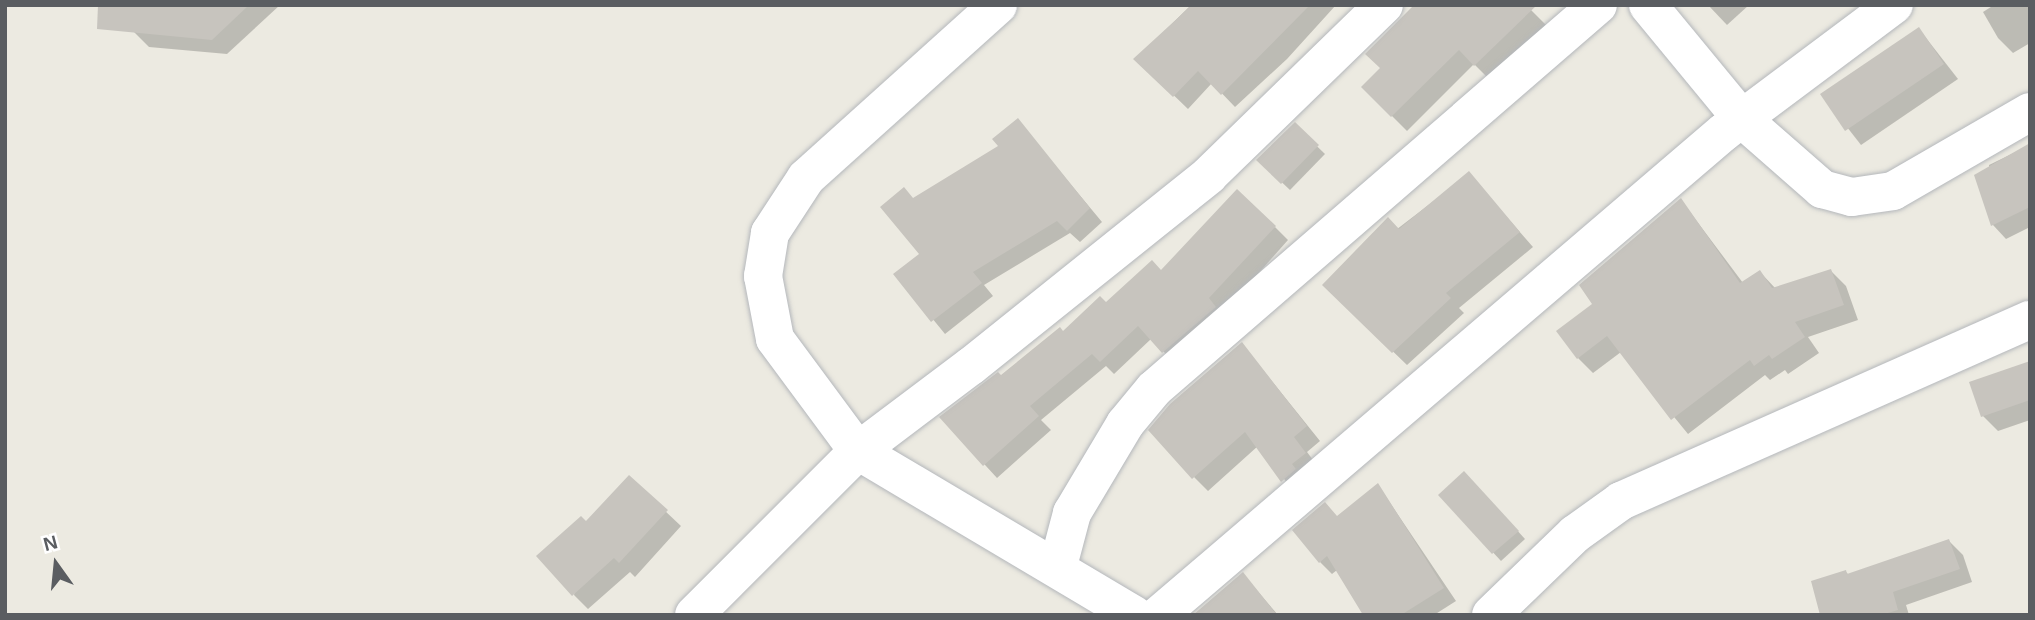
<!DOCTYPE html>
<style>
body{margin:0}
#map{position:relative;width:2035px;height:620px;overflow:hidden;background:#eceae1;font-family:Helvetica,sans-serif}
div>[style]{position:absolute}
.shadow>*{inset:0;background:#0003}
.building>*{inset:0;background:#c7c4be}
.roads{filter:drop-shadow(0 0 2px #b4b7bb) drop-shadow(0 0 2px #b4b7bb)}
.minor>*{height:38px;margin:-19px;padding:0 19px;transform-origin:19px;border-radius:19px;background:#fff}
span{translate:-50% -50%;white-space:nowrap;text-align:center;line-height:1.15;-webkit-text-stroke:6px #fff;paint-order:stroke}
.frame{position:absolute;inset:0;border:7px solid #5a5d61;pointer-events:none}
.north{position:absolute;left:21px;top:529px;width:70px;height:70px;-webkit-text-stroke:5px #fff;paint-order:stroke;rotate:345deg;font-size:19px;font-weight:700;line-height:28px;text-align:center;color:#5a5d61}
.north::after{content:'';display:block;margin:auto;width:24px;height:32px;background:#5a5d61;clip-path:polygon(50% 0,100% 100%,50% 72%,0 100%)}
</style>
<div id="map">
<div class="shadow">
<div style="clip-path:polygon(136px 5px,280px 5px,227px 54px,149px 47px,134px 32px)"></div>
<div style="clip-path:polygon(1191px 5px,1336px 5px,1287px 59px,1235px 107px,1212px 83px,1188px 109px,1136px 59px)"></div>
<div style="clip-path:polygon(1526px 5px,1546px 25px,1490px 80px,1474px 64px,1407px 131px,1363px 87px,1382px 69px)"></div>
<div style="clip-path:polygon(1708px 5px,1749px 5px,1727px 25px)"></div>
<div style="clip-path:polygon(1994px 5px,2030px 5px,2030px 43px,2013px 53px,1998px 38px,1983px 12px)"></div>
<div style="clip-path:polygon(1919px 29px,1958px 79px,1861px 145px,1822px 95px)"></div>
<div style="clip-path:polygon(1018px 121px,1102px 222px,1080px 242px,1070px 233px,984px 285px,993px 296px,945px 334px,896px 274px,922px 254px,914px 199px,1000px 146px)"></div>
<div style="clip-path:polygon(1295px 125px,1325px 154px,1290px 190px,1258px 160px)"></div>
<div style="clip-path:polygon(2030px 145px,2030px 227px,2006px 239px,1993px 225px,1989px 165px)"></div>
<div style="clip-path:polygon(1469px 174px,1533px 247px,1459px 308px,1464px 313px,1407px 365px,1324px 285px)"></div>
<div style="clip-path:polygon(1681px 200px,1743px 283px,1760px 272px,1776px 289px,1831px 271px,1846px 286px,1858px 320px,1808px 337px,1819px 353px,1788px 374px,1785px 370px,1770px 380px,1765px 375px,1688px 434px,1621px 352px,1593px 373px,1578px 358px,1594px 305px)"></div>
<div style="clip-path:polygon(1275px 227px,1288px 240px,1177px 365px,1151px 339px,1114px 374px,1106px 366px,1041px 420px,1051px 430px,997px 478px,942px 418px,1106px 304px,1161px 272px)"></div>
<div style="clip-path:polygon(1242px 344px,1320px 441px,1307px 452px,1319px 468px,1296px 494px,1258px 446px,1208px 491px,1194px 477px)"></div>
<div style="clip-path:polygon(2030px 363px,2030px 420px,1998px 431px,1983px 416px)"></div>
<div style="clip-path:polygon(629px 477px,681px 526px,635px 577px,630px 572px,588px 609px,574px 595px,587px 524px)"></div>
<div style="clip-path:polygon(1472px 481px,1525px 539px,1501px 561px,1440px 495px)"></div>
<div style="clip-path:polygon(1378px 485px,1456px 601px,1434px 615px,1365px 615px,1337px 570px,1332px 574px,1320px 562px,1338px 517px)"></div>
<div style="clip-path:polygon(1949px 541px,1963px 555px,1972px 582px,1906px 605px,1909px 615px,1822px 615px,1846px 572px,1849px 575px)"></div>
<div style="clip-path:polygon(1243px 574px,1278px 615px,1203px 615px)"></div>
</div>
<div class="building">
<div style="clip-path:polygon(98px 5px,249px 5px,212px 40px,97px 29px)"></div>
<div style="clip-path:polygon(1192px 5px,1310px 5px,1221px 95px,1198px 71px,1173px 97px,1133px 59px)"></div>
<div style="clip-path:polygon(1414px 5px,1537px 5px,1474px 66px,1459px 50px,1391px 117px,1361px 87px,1380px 68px,1365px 54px)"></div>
<div style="clip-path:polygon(1919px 27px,1944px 64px,1845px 131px,1820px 94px)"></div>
<div style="clip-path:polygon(1018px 118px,1090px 208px,1067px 231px,1057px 221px,973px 272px,982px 283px,931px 322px,893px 274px,919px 254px,880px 207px,904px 187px,913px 198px,998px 146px,992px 139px)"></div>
<div style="clip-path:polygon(1295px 122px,1319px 145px,1281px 184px,1256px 160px)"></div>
<div style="clip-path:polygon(2030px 143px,2030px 207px,1991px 226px,1974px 175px)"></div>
<div style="clip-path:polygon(1469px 171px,1520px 232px,1446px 293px,1451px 298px,1392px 353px,1322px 285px,1388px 217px,1399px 229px)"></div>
<div style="clip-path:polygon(1237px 189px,1276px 226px,1209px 298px,1216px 307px,1162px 353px,1138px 326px,1100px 362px,1092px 354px,1030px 406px,1039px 416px,983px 466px,939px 417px,998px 372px,1001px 375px,1060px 327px,1063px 331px,1100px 296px,1106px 302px,1152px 260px,1161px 270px)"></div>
<div style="clip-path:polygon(1681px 198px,1740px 283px,1760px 270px,1772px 288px,1831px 269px,1844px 305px,1795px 322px,1805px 337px,1772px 359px,1769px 355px,1754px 366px,1750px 360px,1671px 420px,1607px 336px,1577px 359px,1556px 331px,1592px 304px,1579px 285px)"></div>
<div style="clip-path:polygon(1242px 342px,1307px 426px,1294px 437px,1306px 453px,1292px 464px,1296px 469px,1281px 482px,1245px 432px,1192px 479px,1148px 430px,1170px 404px)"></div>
<div style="clip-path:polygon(2030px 361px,2030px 400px,1981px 417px,1969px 382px)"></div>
<div style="clip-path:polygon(1464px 471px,1519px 531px,1492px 554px,1438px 495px)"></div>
<div style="clip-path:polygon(629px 475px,668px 510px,619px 563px,614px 558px,572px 596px,536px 556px,581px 516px,586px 521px)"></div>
<div style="clip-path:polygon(1378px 483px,1444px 588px,1401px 615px,1363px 615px,1327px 556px,1319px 563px,1292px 530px,1325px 502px,1337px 516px)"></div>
<div style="clip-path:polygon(1949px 539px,1960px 569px,1893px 592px,1898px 610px,1881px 615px,1820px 615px,1811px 581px,1846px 570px,1847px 574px)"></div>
<div style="clip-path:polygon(1243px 572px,1277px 615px,1193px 615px)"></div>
</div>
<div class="roads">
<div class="minor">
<div style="left:998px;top:5px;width:258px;rotate:138deg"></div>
<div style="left:806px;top:178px;width:66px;rotate:123.2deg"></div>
<div style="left:770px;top:233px;width:44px;rotate:99.2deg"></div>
<div style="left:763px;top:276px;width:64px;rotate:79.2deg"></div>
<div style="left:775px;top:339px;width:139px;rotate:53.5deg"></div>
<div style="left:858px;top:451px;width:321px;rotate:30.7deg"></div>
<div style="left:1648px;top:5px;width:146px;rotate:50.5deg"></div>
<div style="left:1741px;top:118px;width:108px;rotate:41.2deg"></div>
<div style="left:1822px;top:189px;width:31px;rotate:15deg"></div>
<div style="left:1852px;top:197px;width:41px;rotate:-8.3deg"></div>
<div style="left:1893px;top:191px;width:158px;rotate:-30deg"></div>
<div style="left:1058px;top:566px;width:55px;rotate:-75.2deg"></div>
<div style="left:1072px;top:513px;width:104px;rotate:-59.2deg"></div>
<div style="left:1125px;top:424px;width:45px;rotate:-50.4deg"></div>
<div style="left:1154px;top:389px;width:587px;rotate:-40.86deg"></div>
<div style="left:694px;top:615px;width:232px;rotate:-45deg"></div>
<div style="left:858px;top:451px;width:141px;rotate:-37deg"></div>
<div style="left:971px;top:366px;width:305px;rotate:-38.7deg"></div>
<div style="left:1209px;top:175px;width:244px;rotate:-44.2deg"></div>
<div style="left:1159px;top:615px;width:743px;rotate:-40.53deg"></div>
<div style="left:1724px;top:132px;width:212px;rotate:-36.8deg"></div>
<div style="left:1491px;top:615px;width:117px;rotate:-44deg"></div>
<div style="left:1575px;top:534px;width:57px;rotate:-35.7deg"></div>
<div style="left:1621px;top:501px;width:447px;rotate:-23.9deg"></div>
</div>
</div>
<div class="frame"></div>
<div class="north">N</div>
</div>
